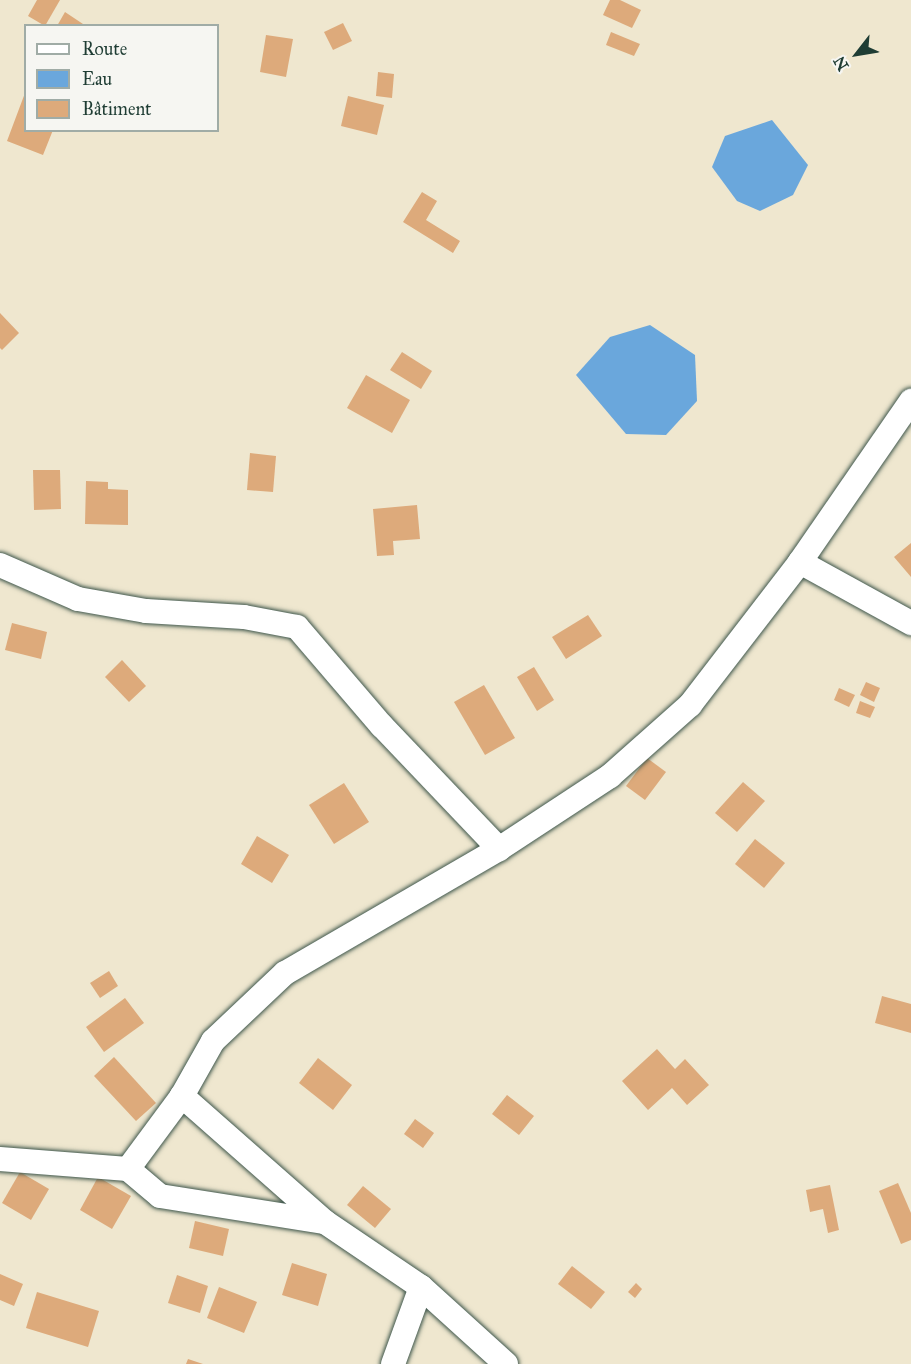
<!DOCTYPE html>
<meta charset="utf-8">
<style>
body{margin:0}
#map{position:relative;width:911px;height:1364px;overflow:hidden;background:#efe7cf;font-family:"IM FELL Great Primer",serif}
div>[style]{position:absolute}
.water>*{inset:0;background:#6aa7dc}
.building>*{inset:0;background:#ddaa7b}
.roads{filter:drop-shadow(0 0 2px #3e564b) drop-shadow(0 0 2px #3e564b)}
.minor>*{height:24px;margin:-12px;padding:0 12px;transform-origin:12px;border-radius:12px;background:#fff}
span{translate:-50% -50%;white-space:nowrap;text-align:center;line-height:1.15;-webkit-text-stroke:4.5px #f6f6f2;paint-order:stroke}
.legend{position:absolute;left:24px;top:24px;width:195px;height:108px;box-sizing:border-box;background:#f6f6f2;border:2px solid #a0aca6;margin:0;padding:8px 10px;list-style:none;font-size:18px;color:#1f3d34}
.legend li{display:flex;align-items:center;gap:12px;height:30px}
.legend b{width:30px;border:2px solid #a0aca6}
.north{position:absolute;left:827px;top:24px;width:60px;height:60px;-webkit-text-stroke:4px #f6f6f2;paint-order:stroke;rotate:239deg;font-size:16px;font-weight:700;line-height:24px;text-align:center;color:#1f3d34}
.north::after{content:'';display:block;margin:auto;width:21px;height:27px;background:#1f3d34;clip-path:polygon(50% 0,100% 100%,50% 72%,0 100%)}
</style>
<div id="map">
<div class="water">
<div style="clip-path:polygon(772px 120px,808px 165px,793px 195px,760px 211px,737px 201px,712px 167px,725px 136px)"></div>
<div style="clip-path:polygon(650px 325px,695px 355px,697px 401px,666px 435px,626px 434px,576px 375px,610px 337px)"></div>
</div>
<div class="building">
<div style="clip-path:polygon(37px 0,60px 0,45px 26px,28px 16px)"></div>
<div style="clip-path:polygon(610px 0,620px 0,641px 10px,632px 28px,603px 15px)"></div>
<div style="clip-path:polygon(65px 12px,86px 26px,57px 26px)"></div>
<div style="clip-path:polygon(343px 23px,352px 41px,333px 50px,324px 32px)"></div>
<div style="clip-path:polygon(611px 32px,640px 44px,634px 56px,606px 45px)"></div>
<div style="clip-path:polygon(266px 35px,293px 39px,286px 77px,260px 72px)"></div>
<div style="clip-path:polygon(378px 72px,394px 74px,392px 98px,376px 96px)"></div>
<div style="clip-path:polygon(25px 93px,26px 130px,53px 130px,43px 155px,7px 141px)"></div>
<div style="clip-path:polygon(348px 96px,384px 105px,377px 135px,341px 126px)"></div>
<div style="clip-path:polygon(422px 192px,437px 201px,426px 220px,460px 241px,453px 253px,403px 222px)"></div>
<div style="clip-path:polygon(0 313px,19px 333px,2px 350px,0 348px)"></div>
<div style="clip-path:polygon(402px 352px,432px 371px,421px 389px,390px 370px)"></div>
<div style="clip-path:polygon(366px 375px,410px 400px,392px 433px,347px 408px)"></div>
<div style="clip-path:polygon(250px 453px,276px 456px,273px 492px,247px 490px)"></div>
<div style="clip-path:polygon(33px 470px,60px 470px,61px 509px,34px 510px)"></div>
<div style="clip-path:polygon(86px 481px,108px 482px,108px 489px,128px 490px,128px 525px,85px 524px)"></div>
<div style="clip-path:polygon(417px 505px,420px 539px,393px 541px,394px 555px,377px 556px,373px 509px)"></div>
<div style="clip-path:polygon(911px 543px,911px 577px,894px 557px)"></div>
<div style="clip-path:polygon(588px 615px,602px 636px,566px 659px,552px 637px)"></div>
<div style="clip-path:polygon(12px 623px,47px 632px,41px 659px,5px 650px)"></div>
<div style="clip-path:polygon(122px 660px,146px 686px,129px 702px,105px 677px)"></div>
<div style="clip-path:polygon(534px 667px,554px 700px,537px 711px,517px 677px)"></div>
<div style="clip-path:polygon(866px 682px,880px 688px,874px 702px,860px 695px)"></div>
<div style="clip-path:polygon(484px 685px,515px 738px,485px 755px,454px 702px)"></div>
<div style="clip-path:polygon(839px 688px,855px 695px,849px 707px,834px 700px)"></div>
<div style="clip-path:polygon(860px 701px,875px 707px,870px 718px,856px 713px)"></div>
<div style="clip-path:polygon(647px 758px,666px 772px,645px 800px,626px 786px)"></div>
<div style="clip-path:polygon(743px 782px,765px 801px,737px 832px,715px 813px)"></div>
<div style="clip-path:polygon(344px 783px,369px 822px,334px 844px,309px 805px)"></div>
<div style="clip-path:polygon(257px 836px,289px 855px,272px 883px,241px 864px)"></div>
<div style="clip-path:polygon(755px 839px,785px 863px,764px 888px,735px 864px)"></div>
<div style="clip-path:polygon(109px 971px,118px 986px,100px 998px,90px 983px)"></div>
<div style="clip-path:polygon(882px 996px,911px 1004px,911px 1033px,875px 1023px)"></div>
<div style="clip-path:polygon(125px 998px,144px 1023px,104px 1052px,86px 1027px)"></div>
<div style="clip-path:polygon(657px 1049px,675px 1069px,685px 1059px,709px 1085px,687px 1105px,672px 1088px,648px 1110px,622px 1081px)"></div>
<div style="clip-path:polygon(114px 1057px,156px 1103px,136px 1121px,94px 1076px)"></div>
<div style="clip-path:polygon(318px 1058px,352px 1085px,333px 1110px,299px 1083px)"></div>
<div style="clip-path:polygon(507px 1095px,534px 1116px,519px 1135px,492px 1114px)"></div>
<div style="clip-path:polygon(415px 1119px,434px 1133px,423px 1148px,404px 1134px)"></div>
<div style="clip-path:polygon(20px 1172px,49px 1189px,31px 1220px,2px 1203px)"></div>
<div style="clip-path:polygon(98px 1177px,131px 1196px,112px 1229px,80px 1210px)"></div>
<div style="clip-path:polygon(898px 1183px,911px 1213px,911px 1240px,901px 1244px,879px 1191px)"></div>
<div style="clip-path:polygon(830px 1185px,839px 1230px,828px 1233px,823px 1209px,810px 1212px,806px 1190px)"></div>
<div style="clip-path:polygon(363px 1186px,391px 1209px,375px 1228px,347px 1205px)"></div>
<div style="clip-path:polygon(195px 1221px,229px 1229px,223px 1256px,189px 1248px)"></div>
<div style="clip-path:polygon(292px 1263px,327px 1274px,318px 1306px,282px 1295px)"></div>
<div style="clip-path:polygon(572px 1266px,605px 1292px,591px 1309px,558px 1284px)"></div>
<div style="clip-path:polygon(0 1274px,23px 1284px,14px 1306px,0 1300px)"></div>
<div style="clip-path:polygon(177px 1275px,208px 1286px,200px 1313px,168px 1303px)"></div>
<div style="clip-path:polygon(636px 1283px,642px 1289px,635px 1298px,628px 1292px)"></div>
<div style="clip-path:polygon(219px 1287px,257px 1302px,244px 1333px,207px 1318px)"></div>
<div style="clip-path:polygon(37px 1292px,99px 1311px,88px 1347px,26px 1328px)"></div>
<div style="clip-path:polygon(188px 1359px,203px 1364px,186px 1364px)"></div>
</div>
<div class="roads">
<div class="minor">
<div style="left:800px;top:562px;width:127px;rotate:28.8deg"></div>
<div style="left:0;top:565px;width:85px;rotate:23.6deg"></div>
<div style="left:78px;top:599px;width:69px;rotate:10deg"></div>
<div style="left:146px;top:611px;width:98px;rotate:3.5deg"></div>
<div style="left:244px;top:617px;width:54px;rotate:10.7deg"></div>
<div style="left:297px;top:627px;width:130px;rotate:49.4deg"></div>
<div style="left:382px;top:726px;width:170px;rotate:46.4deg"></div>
<div style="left:0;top:1159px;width:128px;rotate:4.5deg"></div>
<div style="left:128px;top:1169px;width:42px;rotate:40.2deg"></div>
<div style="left:160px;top:1196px;width:167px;rotate:9deg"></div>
<div style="left:128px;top:1169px;width:91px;rotate:-53.5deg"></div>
<div style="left:393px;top:1364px;width:82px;rotate:-70deg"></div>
<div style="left:506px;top:1364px;width:115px;rotate:-137.8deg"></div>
<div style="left:421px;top:1287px;width:116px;rotate:-145.9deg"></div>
<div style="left:325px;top:1222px;width:191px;rotate:-138.6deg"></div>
<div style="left:182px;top:1096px;width:63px;rotate:-60.6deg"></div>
<div style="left:213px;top:1041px;width:99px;rotate:-43.4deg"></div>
<div style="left:285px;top:973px;width:247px;rotate:-30.1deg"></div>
<div style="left:499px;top:849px;width:133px;rotate:-33.3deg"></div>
<div style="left:610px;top:776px;width:107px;rotate:-41.6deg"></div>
<div style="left:690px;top:705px;width:180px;rotate:-52.4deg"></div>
<div style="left:800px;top:562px;width:196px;rotate:-55.4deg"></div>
</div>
</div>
<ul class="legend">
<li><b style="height:8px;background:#fff"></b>Route</li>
<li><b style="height:16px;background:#6aa7dc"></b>Eau</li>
<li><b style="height:16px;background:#ddaa7b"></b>Bâtiment</li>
</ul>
<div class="north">N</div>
</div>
